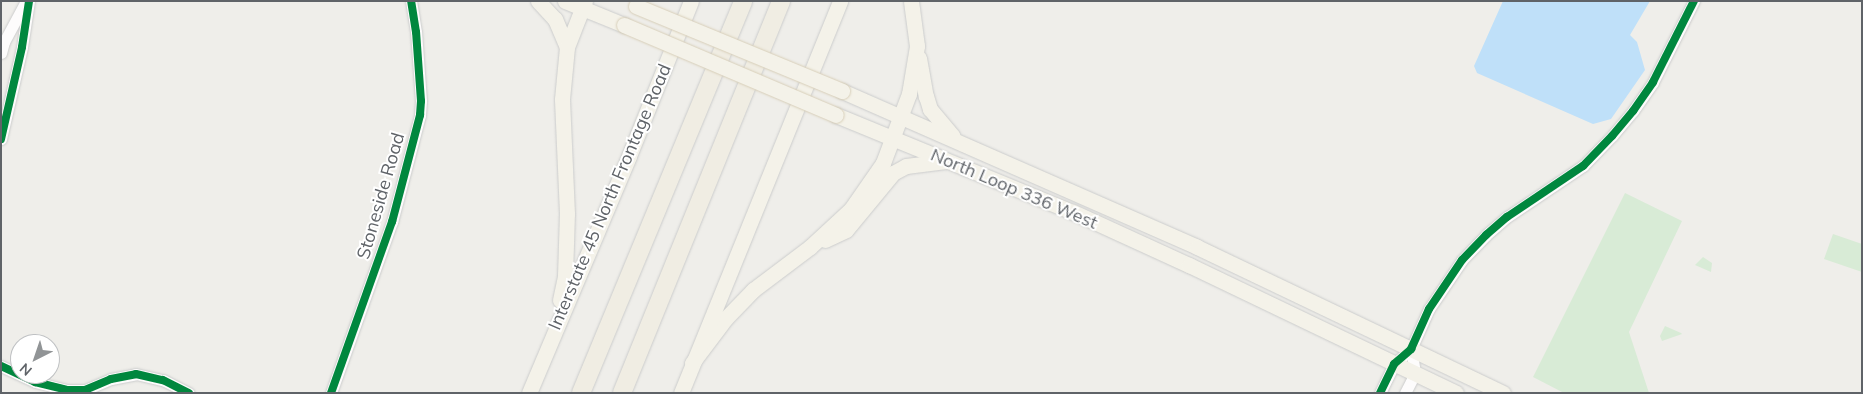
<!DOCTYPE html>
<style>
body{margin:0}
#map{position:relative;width:1863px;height:394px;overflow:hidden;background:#efeeea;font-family:Mulish,sans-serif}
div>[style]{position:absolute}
.green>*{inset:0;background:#d8ebd6}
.water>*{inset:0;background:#bfe0f9}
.roads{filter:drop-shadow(0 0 1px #cbcccc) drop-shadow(0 0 1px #cbcccc)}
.minor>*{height:11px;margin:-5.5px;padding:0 5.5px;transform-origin:5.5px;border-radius:5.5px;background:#fdfcfc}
.major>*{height:15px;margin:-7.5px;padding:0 7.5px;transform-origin:7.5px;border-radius:7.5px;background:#f4f2e9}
.highway>*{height:18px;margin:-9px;padding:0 9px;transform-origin:9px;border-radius:9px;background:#f0ede3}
.bridges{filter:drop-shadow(0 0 1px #d7ceb8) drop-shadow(0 0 1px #d7ceb8)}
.major-bridge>*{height:15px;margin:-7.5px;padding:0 7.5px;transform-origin:7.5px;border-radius:7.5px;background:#f4f2e9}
.cycleway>*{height:8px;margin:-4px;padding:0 4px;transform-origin:4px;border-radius:4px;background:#00873e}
span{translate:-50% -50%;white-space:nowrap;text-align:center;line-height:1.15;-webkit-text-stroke:4px #fff;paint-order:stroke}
.street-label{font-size:18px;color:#5f6368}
.frame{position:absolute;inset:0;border:2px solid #5f6368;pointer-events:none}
.north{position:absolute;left:10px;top:334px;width:50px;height:50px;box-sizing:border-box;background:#fff;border:1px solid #bfc1c3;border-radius:50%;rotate:221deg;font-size:14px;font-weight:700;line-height:20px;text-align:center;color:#5f6368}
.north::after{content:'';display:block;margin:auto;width:18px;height:22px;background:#919496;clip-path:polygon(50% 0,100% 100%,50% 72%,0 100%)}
</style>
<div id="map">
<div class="green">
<div style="clip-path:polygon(1625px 193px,1682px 221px,1629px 332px,1649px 393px,1564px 393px,1533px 377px)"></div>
<div style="clip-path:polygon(1833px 234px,1862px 244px,1862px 272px,1824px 259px)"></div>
<div style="clip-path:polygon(1703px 257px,1712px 263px,1711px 272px,1695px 265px)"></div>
<div style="clip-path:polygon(1665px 326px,1681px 333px,1682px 334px,1662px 341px,1660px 336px)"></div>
</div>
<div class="water">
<div style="clip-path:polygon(1503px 1px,1650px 1px,1630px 35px,1637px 42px,1645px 70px,1611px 119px,1593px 124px,1477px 73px,1474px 66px)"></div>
</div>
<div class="roads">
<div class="minor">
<div style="left:1px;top:53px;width:11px;rotate:-75deg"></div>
<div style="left:4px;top:42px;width:47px;rotate:-61.8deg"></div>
<div style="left:1px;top:139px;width:94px;rotate:-77.1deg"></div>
<div style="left:22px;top:47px;width:47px;rotate:-81.3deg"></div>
<div style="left:1px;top:366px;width:38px;rotate:25deg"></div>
<div style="left:35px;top:382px;width:32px;rotate:14deg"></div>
<div style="left:66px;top:390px;width:19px"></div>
<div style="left:85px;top:390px;width:28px;rotate:-23deg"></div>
<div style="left:111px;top:379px;width:25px;rotate:-11deg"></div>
<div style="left:136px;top:374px;width:28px;rotate:13deg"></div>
<div style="left:163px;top:380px;width:29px;rotate:27deg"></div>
<div style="left:331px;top:393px;width:182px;rotate:-70.4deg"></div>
<div style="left:392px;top:222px;width:111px;rotate:-75.3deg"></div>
<div style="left:420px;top:115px;width:14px;rotate:-86deg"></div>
<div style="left:421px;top:101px;width:69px;rotate:-94.1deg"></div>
<div style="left:416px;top:32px;width:31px;rotate:-99deg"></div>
<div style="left:1380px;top:393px;width:32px;rotate:-64deg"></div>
<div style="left:1394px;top:364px;width:23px;rotate:-41deg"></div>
<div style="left:1411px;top:349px;width:44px;rotate:-65.8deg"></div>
<div style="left:1429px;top:309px;width:59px;rotate:-56deg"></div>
<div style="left:1462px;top:260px;width:35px;rotate:-46deg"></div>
<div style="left:1486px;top:235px;width:28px;rotate:-41deg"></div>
<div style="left:1507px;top:217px;width:92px;rotate:-33.9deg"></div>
<div style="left:1583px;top:166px;width:42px;rotate:-46deg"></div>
<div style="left:1612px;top:136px;width:33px;rotate:-50deg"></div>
<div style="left:1633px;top:111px;width:35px;rotate:-55deg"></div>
<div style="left:1653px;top:82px;width:91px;rotate:-63.2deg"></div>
<div style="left:1405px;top:393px;width:22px;rotate:-63deg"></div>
<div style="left:1415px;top:373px;width:24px;rotate:-99deg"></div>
</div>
<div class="major">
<div style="left:538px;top:1px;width:25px;rotate:47deg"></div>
<div style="left:555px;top:19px;width:30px;rotate:67deg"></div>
<div style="left:565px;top:1px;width:64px;rotate:22.1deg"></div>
<div style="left:919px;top:58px;width:39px;rotate:80deg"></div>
<div style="left:926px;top:96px;width:14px;rotate:73deg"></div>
<div style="left:930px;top:109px;width:35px;rotate:50deg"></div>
<div style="left:842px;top:91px;width:388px;rotate:23.7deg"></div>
<div style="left:1197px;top:247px;width:339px;rotate:25.5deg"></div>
<div style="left:836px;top:115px;width:256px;rotate:22.3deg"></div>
<div style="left:1073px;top:212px;width:128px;rotate:24.6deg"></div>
<div style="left:1189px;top:265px;width:296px;rotate:25.6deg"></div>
<div style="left:825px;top:240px;width:23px;rotate:-25deg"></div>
<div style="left:846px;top:230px;width:74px;rotate:-50.5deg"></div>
<div style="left:893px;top:173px;width:15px;rotate:-28deg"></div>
<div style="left:906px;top:166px;width:40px;rotate:-7.1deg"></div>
<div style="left:560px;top:300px;width:25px;rotate:-78deg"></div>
<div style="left:565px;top:276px;width:62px;rotate:-88.2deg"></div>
<div style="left:567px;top:214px;width:115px;rotate:-92.5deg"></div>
<div style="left:562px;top:99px;width:52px;rotate:-84.5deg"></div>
<div style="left:567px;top:47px;width:49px;rotate:-68.6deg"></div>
<div style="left:692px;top:363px;width:56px;rotate:-52.9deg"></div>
<div style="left:726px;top:318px;width:39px;rotate:-46deg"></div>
<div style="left:753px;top:290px;width:71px;rotate:-37deg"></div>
<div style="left:810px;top:247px;width:56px;rotate:-42.8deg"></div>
<div style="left:851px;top:209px;width:56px;rotate:-55.2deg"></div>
<div style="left:883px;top:163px;width:74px;rotate:-69.4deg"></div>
<div style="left:909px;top:94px;width:49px;rotate:-80.5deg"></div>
<div style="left:917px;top:46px;width:45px;rotate:-97.6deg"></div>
<div style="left:529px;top:393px;width:257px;rotate:-67.1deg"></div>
<div style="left:629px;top:156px;width:167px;rotate:-68.2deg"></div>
<div style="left:681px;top:393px;width:423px;rotate:-67.9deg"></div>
</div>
<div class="highway">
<div style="left:581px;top:393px;width:424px;rotate:-67.5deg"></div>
<div style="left:622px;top:393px;width:423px;rotate:-67.9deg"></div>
</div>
</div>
<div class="bridges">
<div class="major-bridge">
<div style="left:636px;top:6px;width:223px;rotate:22.4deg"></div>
<div style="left:624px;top:25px;width:230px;rotate:23deg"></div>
</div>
</div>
<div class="cycleway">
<div style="left:1px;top:139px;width:94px;rotate:-77.1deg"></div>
<div style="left:22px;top:47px;width:47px;rotate:-81.3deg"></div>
<div style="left:1px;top:366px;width:38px;rotate:25deg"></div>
<div style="left:35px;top:382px;width:32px;rotate:14deg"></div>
<div style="left:66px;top:390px;width:19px"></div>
<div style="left:85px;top:390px;width:28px;rotate:-23deg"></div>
<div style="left:111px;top:379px;width:25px;rotate:-11deg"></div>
<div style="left:136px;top:374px;width:28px;rotate:13deg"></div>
<div style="left:163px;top:380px;width:29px;rotate:27deg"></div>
<div style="left:331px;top:393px;width:182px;rotate:-70.4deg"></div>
<div style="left:392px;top:222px;width:111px;rotate:-75.3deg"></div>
<div style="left:420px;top:115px;width:14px;rotate:-86deg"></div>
<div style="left:421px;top:101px;width:69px;rotate:-94.1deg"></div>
<div style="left:416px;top:32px;width:31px;rotate:-99deg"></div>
<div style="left:1380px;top:393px;width:32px;rotate:-64deg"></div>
<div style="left:1394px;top:364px;width:23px;rotate:-41deg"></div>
<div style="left:1411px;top:349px;width:44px;rotate:-65.8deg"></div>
<div style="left:1429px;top:309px;width:59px;rotate:-56deg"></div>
<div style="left:1462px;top:260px;width:35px;rotate:-46deg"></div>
<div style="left:1486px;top:235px;width:28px;rotate:-41deg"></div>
<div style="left:1507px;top:217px;width:92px;rotate:-33.9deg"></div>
<div style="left:1583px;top:166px;width:42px;rotate:-46deg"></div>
<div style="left:1612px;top:136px;width:33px;rotate:-50deg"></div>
<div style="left:1633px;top:111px;width:35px;rotate:-55deg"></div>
<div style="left:1653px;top:82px;width:91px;rotate:-63.2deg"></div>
</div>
<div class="street-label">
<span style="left:1014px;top:189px;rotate:23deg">North Loop 336 West</span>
<span style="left:381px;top:196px;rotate:-74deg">Stoneside Road</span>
<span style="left:610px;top:197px;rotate:-67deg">Interstate 45 North Frontage Road</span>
</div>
<div class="frame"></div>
<div class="north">N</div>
</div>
